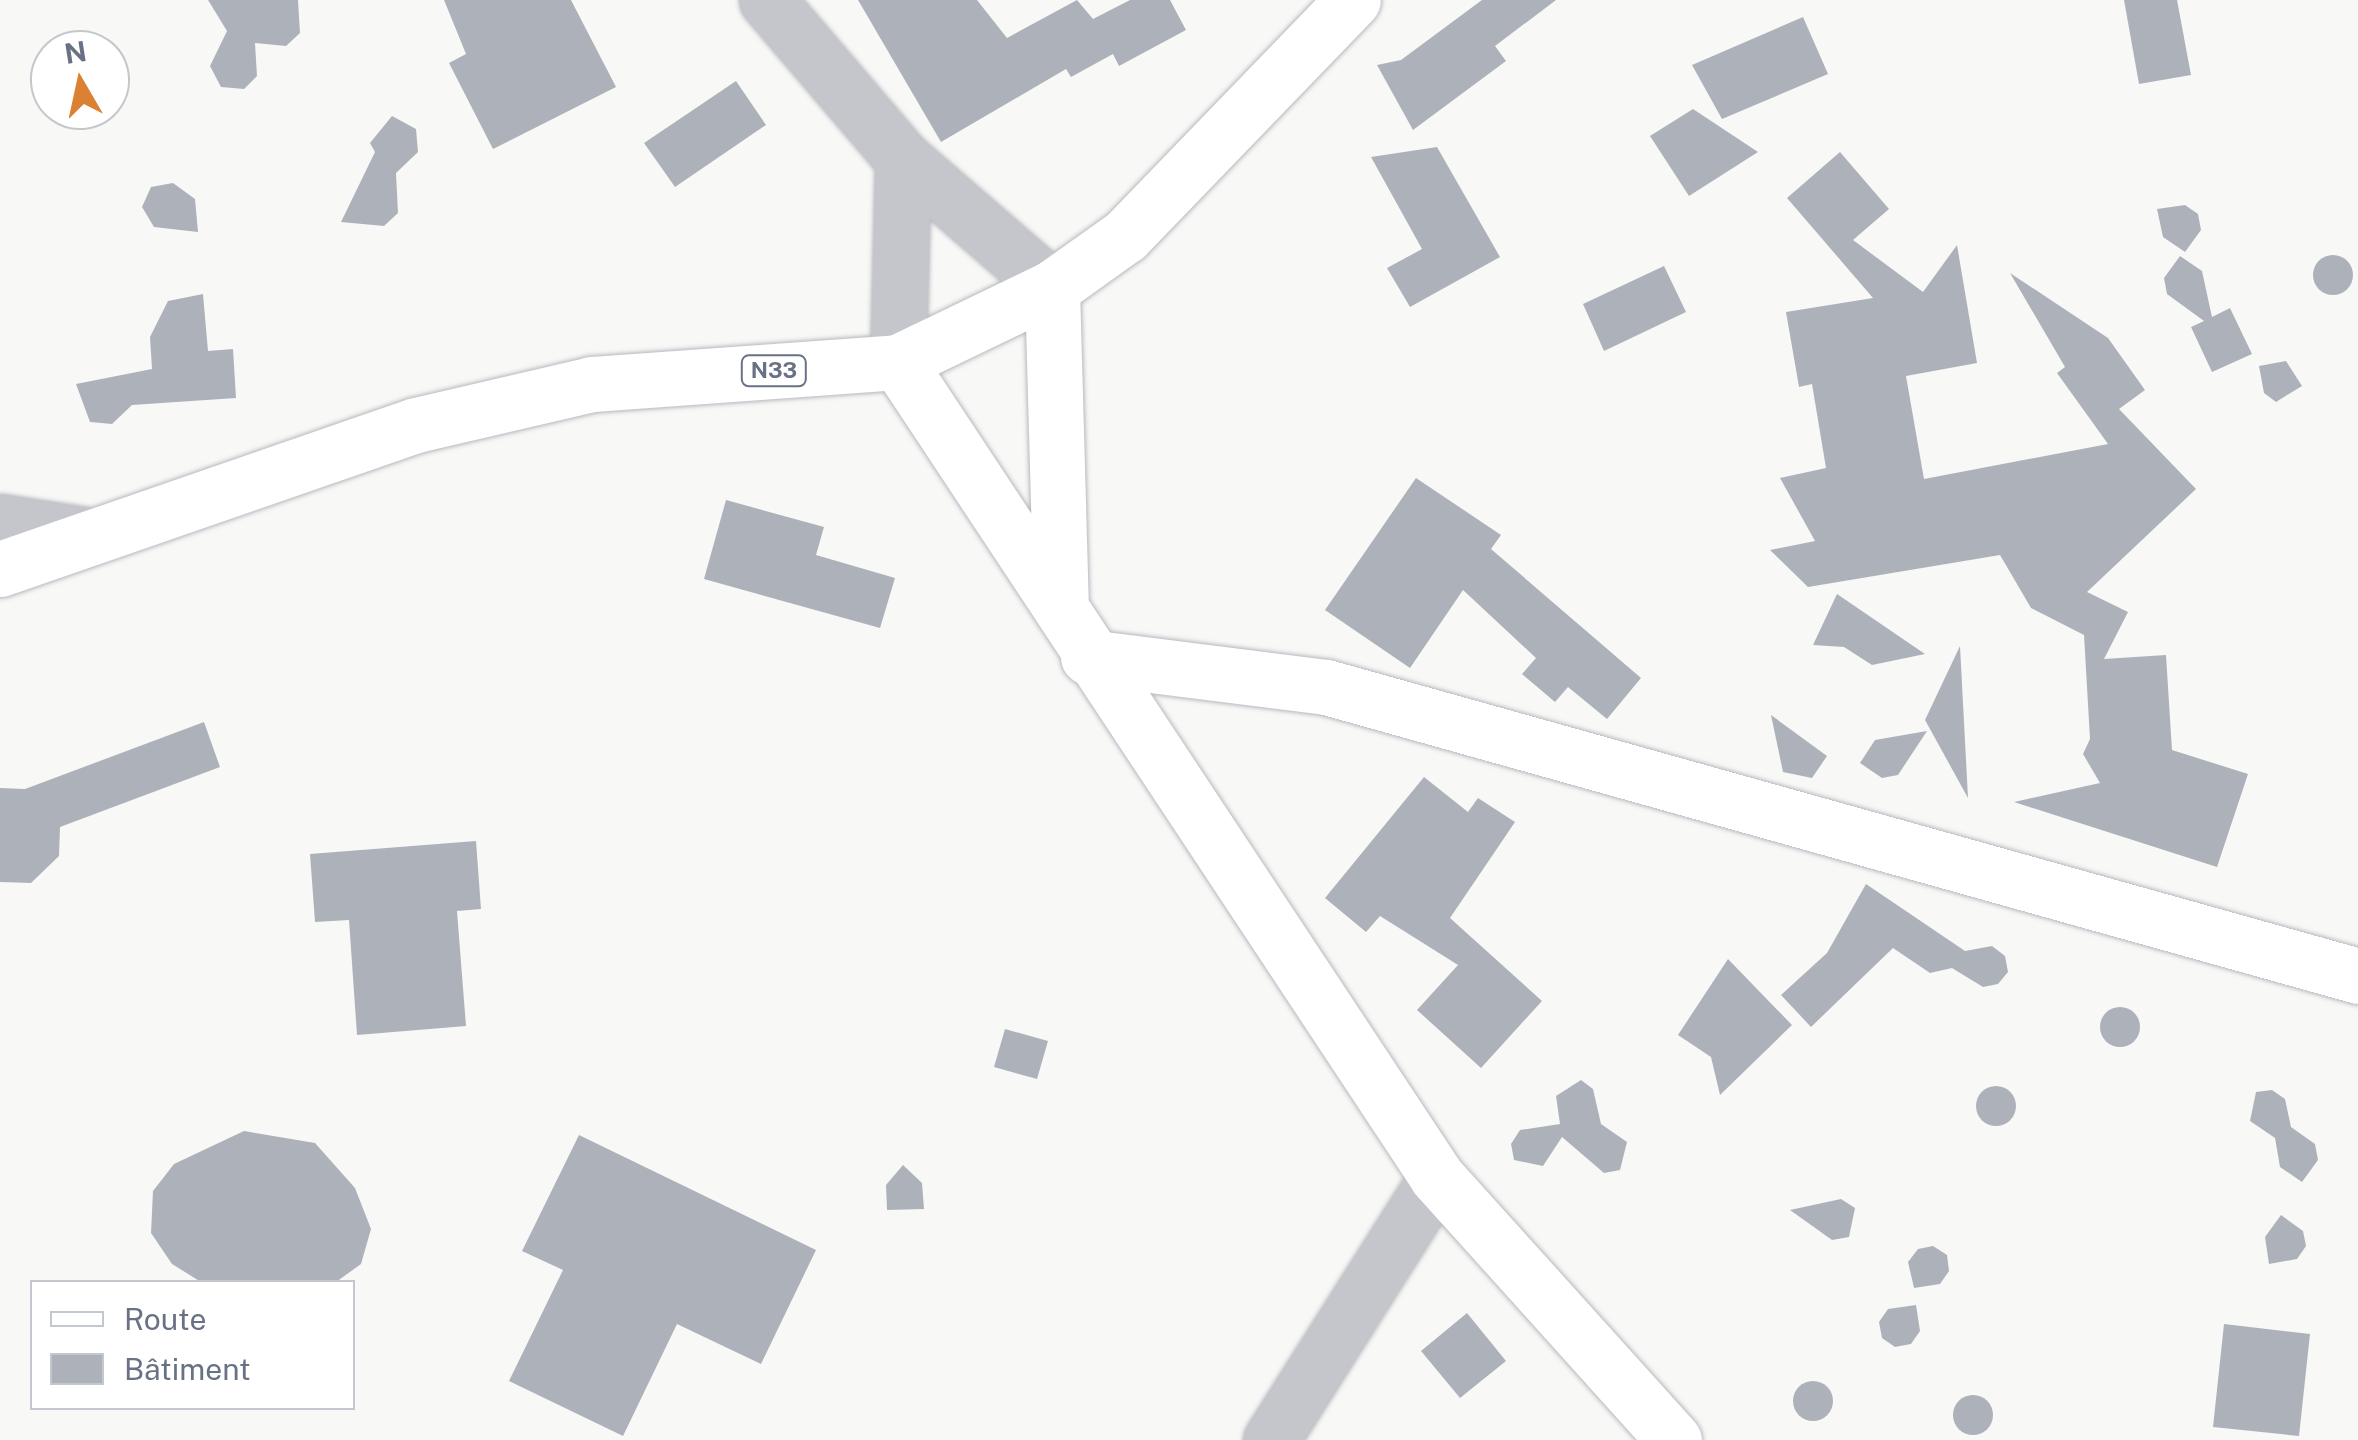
<!DOCTYPE html>
<meta charset="utf-8">
<style>
body{margin:0}
#map{position:relative;width:2358px;height:1440px;overflow:hidden;background:#f8f8f6;font-family:"Public Sans",sans-serif}
div>[style]{position:absolute}
.building>*{inset:0;background:#adb2ba}
.round{border-radius:50%}
.roads{filter:drop-shadow(0 0 2px #b7b9bf) drop-shadow(0 0 2px #b7b9bf)}
.street>*{height:55px;margin:-27.5px;padding:0 27.5px;transform-origin:27.5px;border-radius:27.5px;background:#c4c6cb}
.secondary>*{height:55px;margin:-27.5px;padding:0 27.5px;transform-origin:27.5px;border-radius:27.5px;background:#fff}
.primary>*{height:55px;margin:-27.5px;padding:0 27.5px;transform-origin:27.5px;border-radius:27.5px;background:#fff}
span{translate:-50% -50%;white-space:nowrap;text-align:center;line-height:1.15;-webkit-text-stroke:10px #fff;paint-order:stroke}
.shield-label span{padding:2px 8px;background:#fff;border:2px solid;border-radius:8px;-webkit-text-stroke-width:0}
.shield-label{font-size:22px;color:#697285;font-weight:700}
.legend{position:absolute;left:30px;top:1280px;width:325px;height:130px;box-sizing:border-box;background:#fff;border:2px solid #c3c7ce;margin:0;padding:12px 18px;list-style:none;font-size:30px;color:#697285}
.legend li{display:flex;align-items:center;gap:20px;height:50px}
.legend b{width:50px;border:2px solid #c3c7ce}
.north{position:absolute;left:30px;top:30px;width:100px;height:100px;box-sizing:border-box;background:#fff;border:2px solid #c3c7ce;border-radius:50%;rotate:351deg;font-size:28px;font-weight:700;line-height:40px;text-align:center;color:#697285}
.north::after{content:'';display:block;margin:auto;width:35px;height:45px;background:#da8134;clip-path:polygon(50% 0,100% 100%,50% 72%,0 100%)}
</style>
<div id="map">
<div class="building">
<div style="clip-path:polygon(208px 0,298px 0,300px 33px,286px 46px,255px 43px,257px 76px,244px 89px,221px 87px,210px 66px,227px 31px)"></div>
<div style="clip-path:polygon(444px 0,571px 0,616px 87px,493px 149px,449px 63px,466px 54px)"></div>
<div style="clip-path:polygon(858px 0,977px 0,1007px 38px,1077px 0,1093px 19px,1130px 0,1170px 0,1186px 30px,1119px 66px,1113px 54px,1071px 77px,1066px 69px,941px 142px)"></div>
<div style="clip-path:polygon(1482px 0,1556px 0,1495px 46px,1506px 61px,1413px 130px,1377px 65px,1401px 60px)"></div>
<div style="clip-path:polygon(2124px 0,2177px 0,2191px 75px,2139px 84px)"></div>
<div style="clip-path:polygon(1803px 17px,1828px 74px,1722px 119px,1692px 65px)"></div>
<div style="clip-path:polygon(736px 81px,766px 125px,675px 187px,644px 143px)"></div>
<div style="clip-path:polygon(1693px 109px,1758px 152px,1689px 196px,1650px 136px)"></div>
<div style="clip-path:polygon(392px 116px,416px 129px,418px 152px,396px 173px,398px 213px,384px 226px,341px 222px,375px 152px,370px 143px)"></div>
<div style="clip-path:polygon(1437px 147px,1500px 257px,1410px 307px,1387px 268px,1422px 249px,1371px 157px)"></div>
<div style="clip-path:polygon(1840px 152px,1889px 209px,1853px 240px,1923px 292px,1957px 245px,1977px 363px,1906px 376px,1924px 479px,2108px 444px,2057px 373px,2065px 367px,2010px 273px,2108px 338px,2145px 390px,2119px 409px,2196px 489px,2087px 592px,2128px 612px,2104px 659px,2166px 655px,2172px 750px,2248px 774px,2217px 867px,2014px 802px,2100px 783px,2083px 754px,2090px 739px,2084px 635px,2031px 608px,2000px 555px,1808px 587px,1770px 550px,1815px 541px,1780px 478px,1826px 468px,1812px 384px,1799px 387px,1786px 312px,1873px 298px,1787px 198px)"></div>
<div style="clip-path:polygon(173px 183px,195px 199px,198px 232px,154px 227px,142px 207px,151px 187px)"></div>
<div style="clip-path:polygon(2185px 205px,2198px 214px,2201px 230px,2185px 252px,2163px 237px,2157px 209px)"></div>
<div class="round" style="left:2313px;top:255px;width:40px;height:40px"></div>
<div style="clip-path:polygon(2180px 256px,2202px 271px,2212px 317px,2230px 308px,2252px 354px,2212px 372px,2191px 327px,2204px 321px,2167px 294px,2164px 278px)"></div>
<div style="clip-path:polygon(1664px 266px,1686px 312px,1604px 351px,1583px 304px)"></div>
<div style="clip-path:polygon(203px 294px,208px 351px,233px 349px,236px 398px,132px 405px,112px 424px,90px 422px,76px 384px,152px 369px,150px 337px,168px 301px)"></div>
<div style="clip-path:polygon(2286px 361px,2302px 386px,2276px 402px,2264px 393px,2259px 366px)"></div>
<div style="clip-path:polygon(1416px 478px,1501px 535px,1491px 549px,1641px 678px,1607px 719px,1568px 687px,1555px 702px,1522px 674px,1536px 658px,1463px 590px,1410px 668px,1325px 610px)"></div>
<div style="clip-path:polygon(726px 500px,824px 527px,816px 555px,895px 578px,880px 628px,704px 579px)"></div>
<div style="clip-path:polygon(1837px 594px,1925px 654px,1872px 665px,1844px 647px,1813px 645px)"></div>
<div style="clip-path:polygon(1960px 646px,1968px 798px,1925px 720px)"></div>
<div style="clip-path:polygon(1771px 715px,1827px 756px,1812px 778px,1783px 772px)"></div>
<div style="clip-path:polygon(204px 722px,220px 767px,60px 827px,59px 856px,31px 883px,0 882px,0 788px,25px 789px)"></div>
<div style="clip-path:polygon(1927px 731px,1898px 775px,1882px 778px,1860px 763px,1875px 740px)"></div>
<div style="clip-path:polygon(1424px 777px,1468px 812px,1478px 798px,1515px 822px,1450px 918px,1542px 1001px,1481px 1068px,1417px 1010px,1458px 965px,1380px 916px,1366px 932px,1325px 898px)"></div>
<div style="clip-path:polygon(476px 841px,481px 909px,457px 911px,466px 1026px,357px 1035px,349px 920px,315px 922px,310px 854px)"></div>
<div style="clip-path:polygon(1866px 884px,1965px 951px,1992px 946px,2005px 956px,2008px 972px,1998px 984px,1983px 987px,1952px 968px,1930px 973px,1893px 948px,1811px 1027px,1781px 995px,1827px 953px)"></div>
<div style="clip-path:polygon(1728px 959px,1792px 1025px,1720px 1095px,1711px 1057px,1678px 1035px)"></div>
<div class="round" style="left:2100px;top:1007px;width:40px;height:40px"></div>
<div style="clip-path:polygon(1005px 1029px,1048px 1041px,1037px 1079px,994px 1067px)"></div>
<div style="clip-path:polygon(1581px 1080px,1593px 1089px,1601px 1124px,1627px 1142px,1620px 1170px,1604px 1173px,1562px 1137px,1543px 1166px,1514px 1160px,1511px 1144px,1520px 1130px,1560px 1124px,1556px 1096px)"></div>
<div class="round" style="left:1976px;top:1086px;width:40px;height:40px"></div>
<div style="clip-path:polygon(2272px 1090px,2285px 1099px,2291px 1127px,2315px 1144px,2318px 1160px,2302px 1182px,2280px 1167px,2275px 1138px,2250px 1121px,2256px 1092px)"></div>
<div style="clip-path:polygon(244px 1131px,315px 1143px,355px 1188px,371px 1229px,361px 1264px,336px 1282px,201px 1282px,172px 1264px,151px 1233px,153px 1191px,174px 1164px)"></div>
<div style="clip-path:polygon(579px 1135px,816px 1250px,761px 1364px,677px 1324px,623px 1436px,509px 1381px,563px 1270px,522px 1251px)"></div>
<div style="clip-path:polygon(903px 1165px,922px 1183px,924px 1209px,887px 1210px,886px 1185px)"></div>
<div style="clip-path:polygon(1841px 1199px,1855px 1208px,1849px 1237px,1832px 1240px,1790px 1210px)"></div>
<div style="clip-path:polygon(2281px 1215px,2303px 1231px,2306px 1246px,2297px 1259px,2269px 1264px,2265px 1237px)"></div>
<div style="clip-path:polygon(1933px 1246px,1947px 1255px,1949px 1271px,1940px 1284px,1914px 1288px,1908px 1262px,1918px 1249px)"></div>
<div style="clip-path:polygon(1916px 1305px,1920px 1331px,1911px 1344px,1895px 1347px,1882px 1338px,1879px 1322px,1888px 1309px)"></div>
<div style="clip-path:polygon(1467px 1313px,1506px 1361px,1460px 1398px,1421px 1351px)"></div>
<div style="clip-path:polygon(2224px 1324px,2310px 1334px,2299px 1436px,2213px 1427px)"></div>
<div class="round" style="left:1793px;top:1381px;width:40px;height:40px"></div>
<div class="round" style="left:1953px;top:1395px;width:40px;height:40px"></div>
</div>
<div class="roads">
<div class="street">
<div style="left:767px;top:0;width:209px;rotate:49.5deg"></div>
<div style="left:903px;top:159px;width:197px;rotate:40.9deg"></div>
<div style="left:898px;top:362px;width:203px;rotate:-88.6deg"></div>
<div style="left:0;top:522px;width:85px;rotate:8.8deg"></div>
<div style="left:1271px;top:1440px;width:311px;rotate:-57.7deg"></div>
</div>
<div class="secondary">
<div style="left:1052px;top:288px;width:320px;rotate:88.4deg"></div>
<div style="left:898px;top:362px;width:977px;rotate:56.52deg"></div>
<div style="left:1437px;top:1177px;width:354px;rotate:48deg"></div>
<div style="left:1088px;top:657px;width:240px;rotate:7.2deg"></div>
<div style="left:1326px;top:687px;width:1072px;rotate:15.64deg"></div>
</div>
<div class="primary">
<div style="left:0;top:569px;width:440px;rotate:-19.1deg"></div>
<div style="left:416px;top:425px;width:181px;rotate:-13.1deg"></div>
<div style="left:592px;top:384px;width:307px;rotate:-4.1deg"></div>
<div style="left:898px;top:362px;width:171px;rotate:-25.7deg"></div>
<div style="left:1052px;top:288px;width:90px;rotate:-35.5deg"></div>
<div style="left:1125px;top:236px;width:328px;rotate:-46deg"></div>
</div>
</div>
<div class="shield-label">
<span style="left:774px;top:371px">N33</span>
</div>
<ul class="legend">
<li><b style="height:12px;background:#fff"></b>Route</li>
<li><b style="height:28px;background:#adb2ba"></b>Bâtiment</li>
</ul>
<div class="north">N</div>
</div>
